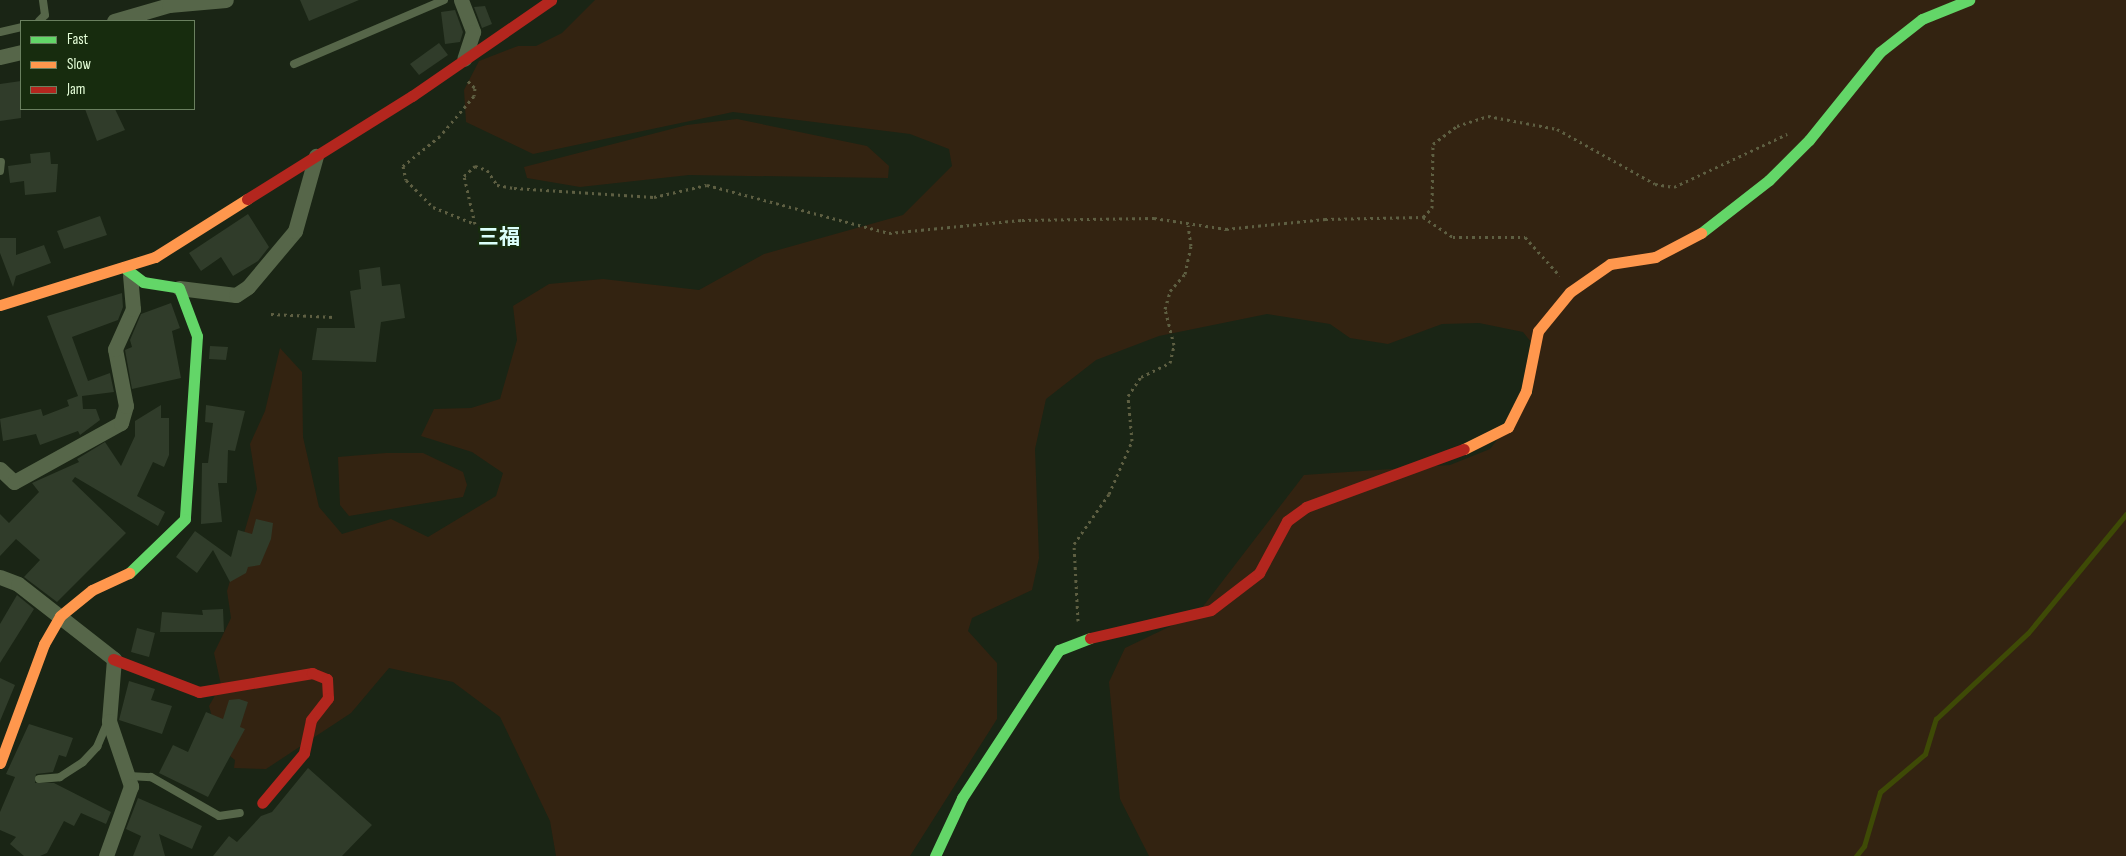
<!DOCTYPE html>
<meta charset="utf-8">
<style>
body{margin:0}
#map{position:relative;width:2126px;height:856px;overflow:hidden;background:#1a2515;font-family:"Sofia Sans Condensed","Noto Sans JP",sans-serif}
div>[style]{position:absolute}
.green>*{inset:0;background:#332311}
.stream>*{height:5px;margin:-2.5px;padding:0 2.5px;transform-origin:2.5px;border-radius:2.5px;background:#3e4a06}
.building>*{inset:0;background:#303c2a}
.path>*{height:3px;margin-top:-1.5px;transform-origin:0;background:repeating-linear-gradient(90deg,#5e5f42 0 2.5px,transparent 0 6.5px)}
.lane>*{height:8px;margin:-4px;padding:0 4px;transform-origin:4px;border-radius:4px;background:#566649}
.street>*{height:15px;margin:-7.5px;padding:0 7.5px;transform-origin:7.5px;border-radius:7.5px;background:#566649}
.fast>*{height:11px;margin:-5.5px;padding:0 5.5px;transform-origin:5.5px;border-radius:5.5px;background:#63d668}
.slow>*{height:11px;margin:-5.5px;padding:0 5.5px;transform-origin:5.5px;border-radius:5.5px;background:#ff974d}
.jam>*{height:11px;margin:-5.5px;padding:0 5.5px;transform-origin:5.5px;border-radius:5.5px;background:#b3261e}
span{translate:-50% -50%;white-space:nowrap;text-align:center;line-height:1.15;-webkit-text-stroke:4.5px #172c0e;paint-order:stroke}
.quarter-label{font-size:21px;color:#dbfffb;font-weight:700}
.legend{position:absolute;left:20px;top:20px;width:175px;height:90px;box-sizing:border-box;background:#172c0e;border:1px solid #6a805f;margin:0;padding:6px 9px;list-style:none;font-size:15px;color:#e6ffd9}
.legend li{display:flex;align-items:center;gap:10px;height:25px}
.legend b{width:25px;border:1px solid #6a805f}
</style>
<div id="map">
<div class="green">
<div style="clip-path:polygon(595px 0,2126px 0,2126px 856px,1149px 856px,1120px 799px,1109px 682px,1125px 648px,1198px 613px,1304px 475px,1450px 465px,1490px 449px,1533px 393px,1535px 347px,1523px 332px,1479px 323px,1442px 324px,1388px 344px,1350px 338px,1330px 324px,1267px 314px,1159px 336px,1096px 360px,1046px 399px,1035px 449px,1039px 558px,1032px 590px,972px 618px,968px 631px,997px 663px,997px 719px,910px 856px,556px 856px,550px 821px,500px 717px,453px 682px,389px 668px,351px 713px,266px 769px,234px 768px,235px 760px,221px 749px,209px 706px,221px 685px,214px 653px,231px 618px,227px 591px,257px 489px,250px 444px,265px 411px,280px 348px,302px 372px,303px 437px,319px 507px,342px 534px,391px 519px,428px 537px,496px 496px,503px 473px,472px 452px,421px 436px,434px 409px,471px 408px,500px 399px,517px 340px,513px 306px,549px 284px,603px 279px,699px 290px,764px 254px,903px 215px,952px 166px,949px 149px,910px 134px,733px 112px,533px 154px,466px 122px,464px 90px,479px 61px,518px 46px,536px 46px,562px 33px)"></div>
<div style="clip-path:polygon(737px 119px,867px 146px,889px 166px,888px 178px,689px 175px,580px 187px,527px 178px,524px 167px,687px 125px)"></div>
<div style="clip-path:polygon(386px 453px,423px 453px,463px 472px,467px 485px,463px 497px,349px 516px,340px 505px,338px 457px)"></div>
</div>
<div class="stream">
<div style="left:1856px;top:856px;width:13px;rotate:-51deg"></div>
<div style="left:1864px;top:846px;width:56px;rotate:-73.5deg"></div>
<div style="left:1880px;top:792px;width:59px;rotate:-40.2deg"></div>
<div style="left:1925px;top:754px;width:37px;rotate:-73deg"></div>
<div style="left:1936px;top:719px;width:126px;rotate:-43.1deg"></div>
<div style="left:2028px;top:633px;width:154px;rotate:-50.5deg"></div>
</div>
<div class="building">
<div style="clip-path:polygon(300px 0,359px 0,309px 21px)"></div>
<div style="clip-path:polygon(485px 6px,492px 24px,482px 28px,474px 7px)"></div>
<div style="clip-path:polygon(455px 10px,463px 32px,460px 42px,445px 44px,441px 12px)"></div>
<div style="clip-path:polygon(439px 43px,448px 55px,419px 75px,410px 64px)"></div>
<div style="clip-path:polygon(21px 81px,21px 118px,0 121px,0 84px)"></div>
<div style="clip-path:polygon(85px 109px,115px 109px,125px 130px,97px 141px)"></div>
<div style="clip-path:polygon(50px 152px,51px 164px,58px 164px,56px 192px,25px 195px,24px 181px,10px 183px,8px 166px,31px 163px,30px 154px)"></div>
<div style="clip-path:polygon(248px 214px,269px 247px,258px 261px,233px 276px,221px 257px,201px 271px,189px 253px)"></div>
<div style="clip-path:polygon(100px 216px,107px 235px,64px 249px,57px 231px)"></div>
<div style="clip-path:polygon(0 238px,16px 238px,16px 255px,44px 245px,51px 263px,16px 276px,13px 287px,0 253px)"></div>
<div style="clip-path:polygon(380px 267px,382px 286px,400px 284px,405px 318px,381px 322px,376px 362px,312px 360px,317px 328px,355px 328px,350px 291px,361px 289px,359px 270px)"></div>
<div style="clip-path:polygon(122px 293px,123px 307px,118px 320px,72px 337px,88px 381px,110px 373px,114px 392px,82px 396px,83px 409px,96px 409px,100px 420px,80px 435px,78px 431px,40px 445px,36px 434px,3px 441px,0 419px,41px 409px,43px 416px,69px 406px,67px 400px,78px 396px,47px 316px)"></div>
<div style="clip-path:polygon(171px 303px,180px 328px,172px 331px,181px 378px,132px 389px,125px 350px,132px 347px,130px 340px,141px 314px)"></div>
<div style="clip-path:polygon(210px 346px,228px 347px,226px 360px,209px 359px)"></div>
<div style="clip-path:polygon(161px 405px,161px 418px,169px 418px,169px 455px,164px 467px,153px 462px,137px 496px,165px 512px,158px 526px,75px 477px,72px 481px,126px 533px,57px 602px,24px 577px,40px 560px,16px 539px,0 556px,0 514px,9px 523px,39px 492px,32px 483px,79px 462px,77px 459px,105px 442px,121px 466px,135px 436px,135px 421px)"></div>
<div style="clip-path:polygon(206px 405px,245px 411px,235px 451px,228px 450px,227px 483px,218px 483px,222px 522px,201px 524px,202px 463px,208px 463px,213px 423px,205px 422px)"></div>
<div style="clip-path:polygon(256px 519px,273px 523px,271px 539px,260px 565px,248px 567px,246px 573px,230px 582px,213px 550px,197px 573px,176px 557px,195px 531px,231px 557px,238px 530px,252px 534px)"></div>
<div style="clip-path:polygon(17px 595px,34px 609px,0 663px,0 624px)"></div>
<div style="clip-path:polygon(223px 609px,224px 632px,160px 632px,162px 612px,203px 615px,202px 610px)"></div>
<div style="clip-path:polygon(137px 628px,155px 633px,149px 657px,131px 652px)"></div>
<div style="clip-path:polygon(0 678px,15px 685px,0 721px)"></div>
<div style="clip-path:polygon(129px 681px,155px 689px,151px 700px,172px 706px,162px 734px,119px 720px)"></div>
<div style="clip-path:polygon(239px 699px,248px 702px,240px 727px,245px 729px,208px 797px,159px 773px,173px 745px,188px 752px,206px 712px,223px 719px,229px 700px)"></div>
<div style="clip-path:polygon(29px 724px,73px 738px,66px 757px,59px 755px,53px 772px,36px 774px,35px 783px,54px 783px,111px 812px,106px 824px,81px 813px,74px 826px,64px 821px,47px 853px,40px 856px,24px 856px,10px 844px,16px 837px,0 830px,0 812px,15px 777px,6px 774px)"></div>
<div style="clip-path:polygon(308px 768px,372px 825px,342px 856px,213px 856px,229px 836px,237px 842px,261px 816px,272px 812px)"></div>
<div style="clip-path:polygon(138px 798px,202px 826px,192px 849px,159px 834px,165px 856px,133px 856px,141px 836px,126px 829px)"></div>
</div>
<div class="path">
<div style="left:468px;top:81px;width:10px;rotate:45deg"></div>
<div style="left:475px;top:88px;width:8px;rotate:97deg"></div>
<div style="left:474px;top:96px;width:52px;rotate:130.4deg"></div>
<div style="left:440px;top:136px;width:48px;rotate:141deg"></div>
<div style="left:403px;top:166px;width:14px;rotate:78deg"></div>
<div style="left:406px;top:180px;width:38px;rotate:45deg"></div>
<div style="left:433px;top:207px;width:45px;rotate:22deg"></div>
<div style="left:475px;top:224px;width:49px;rotate:-102.9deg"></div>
<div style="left:464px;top:176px;width:15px;rotate:-42deg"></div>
<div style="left:475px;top:166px;width:13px;rotate:18deg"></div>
<div style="left:487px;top:170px;width:18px;rotate:56deg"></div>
<div style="left:497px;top:185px;width:17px;rotate:10deg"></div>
<div style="left:514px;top:188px;width:140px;rotate:3.7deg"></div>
<div style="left:654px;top:197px;width:54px;rotate:-12.8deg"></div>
<div style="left:707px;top:185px;width:188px;rotate:14.8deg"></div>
<div style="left:889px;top:233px;width:134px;rotate:-5.6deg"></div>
<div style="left:1022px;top:220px;width:132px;rotate:-0.9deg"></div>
<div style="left:1154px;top:218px;width:73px;rotate:8.7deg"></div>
<div style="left:1226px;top:229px;width:100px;rotate:-5.8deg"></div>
<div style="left:1325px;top:219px;width:98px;rotate:-1.2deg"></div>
<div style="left:1423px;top:217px;width:13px;rotate:-45deg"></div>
<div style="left:1432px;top:208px;width:64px;rotate:-89.1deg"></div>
<div style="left:1433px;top:144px;width:30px;rotate:-37deg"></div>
<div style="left:1457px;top:126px;width:33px;rotate:-18deg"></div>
<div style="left:1488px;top:116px;width:70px;rotate:10.7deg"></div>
<div style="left:1557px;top:129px;width:112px;rotate:29.3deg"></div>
<div style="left:1655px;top:184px;width:19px;rotate:9deg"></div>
<div style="left:1674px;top:187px;width:125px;rotate:-25.1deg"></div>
<div style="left:1423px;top:217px;width:36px;rotate:34deg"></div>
<div style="left:1453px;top:237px;width:72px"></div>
<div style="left:1525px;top:237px;width:52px;rotate:48.1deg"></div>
<div style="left:271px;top:314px;width:63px;rotate:2.7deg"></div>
<div style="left:1078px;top:621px;width:77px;rotate:-93deg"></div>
<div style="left:1074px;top:544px;width:61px;rotate:-55deg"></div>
<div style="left:1109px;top:494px;width:58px;rotate:-66.5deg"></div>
<div style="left:1132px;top:441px;width:45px;rotate:-95.1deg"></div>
<div style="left:1128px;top:396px;width:23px;rotate:-56deg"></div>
<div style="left:1141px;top:377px;width:32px;rotate:-26deg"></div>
<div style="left:1170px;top:363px;width:18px;rotate:-77deg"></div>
<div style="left:1174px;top:345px;width:37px;rotate:-104deg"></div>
<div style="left:1165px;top:309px;width:19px;rotate:-74deg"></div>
<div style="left:1170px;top:291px;width:23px;rotate:-49deg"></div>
<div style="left:1185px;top:274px;width:29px;rotate:-78deg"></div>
<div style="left:1191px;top:246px;width:21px;rotate:-98deg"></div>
</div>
<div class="lane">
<div style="left:39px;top:21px;width:8px;rotate:-45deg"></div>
<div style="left:45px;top:15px;width:15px;rotate:-98deg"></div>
<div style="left:0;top:32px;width:22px;rotate:-13deg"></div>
<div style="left:294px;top:64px;width:163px;rotate:-23.1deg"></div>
<div style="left:0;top:171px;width:9px;rotate:-84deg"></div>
<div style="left:129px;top:776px;width:22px;rotate:3deg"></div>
<div style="left:151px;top:777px;width:78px;rotate:29.8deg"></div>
<div style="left:219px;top:816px;width:21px;rotate:-8deg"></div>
<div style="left:39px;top:779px;width:21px;rotate:-5deg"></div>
<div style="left:60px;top:777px;width:27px;rotate:-33deg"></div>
<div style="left:83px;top:762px;width:21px;rotate:-47deg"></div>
<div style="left:97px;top:747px;width:26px;rotate:-67deg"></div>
</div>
<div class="street">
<div style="left:461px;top:0;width:34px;rotate:69deg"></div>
<div style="left:473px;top:32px;width:28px;rotate:108deg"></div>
<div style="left:114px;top:21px;width:57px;rotate:-16.2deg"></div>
<div style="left:169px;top:5px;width:57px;rotate:-5deg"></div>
<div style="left:0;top:57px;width:22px;rotate:-13deg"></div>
<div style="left:179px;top:288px;width:57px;rotate:7deg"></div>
<div style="left:236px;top:295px;width:14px;rotate:-34deg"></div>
<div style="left:248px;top:287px;width:73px;rotate:-50deg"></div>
<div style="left:295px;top:231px;width:78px;rotate:-74.4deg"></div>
<div style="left:0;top:469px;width:19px;rotate:43deg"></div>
<div style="left:14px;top:482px;width:122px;rotate:-28.9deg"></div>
<div style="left:121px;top:423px;width:18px;rotate:-74deg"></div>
<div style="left:126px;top:406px;width:58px;rotate:-100.9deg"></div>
<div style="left:115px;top:349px;width:44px;rotate:-65.8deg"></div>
<div style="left:133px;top:309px;width:34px;rotate:-95deg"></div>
<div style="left:0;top:577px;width:19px;rotate:21deg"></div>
<div style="left:18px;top:584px;width:122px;rotate:38deg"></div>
<div style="left:114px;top:659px;width:62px;rotate:94.6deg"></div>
<div style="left:109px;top:721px;width:69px;rotate:71.3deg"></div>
<div style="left:131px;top:786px;width:74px;rotate:109.7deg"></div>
</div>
<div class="fast">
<div style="left:1701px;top:233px;width:86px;rotate:-37.9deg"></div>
<div style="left:1769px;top:180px;width:57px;rotate:-45deg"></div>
<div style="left:1809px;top:140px;width:113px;rotate:-51.1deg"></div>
<div style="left:1880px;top:52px;width:53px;rotate:-38.2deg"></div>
<div style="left:1922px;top:19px;width:51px;rotate:-22deg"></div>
<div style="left:126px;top:269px;width:21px;rotate:37deg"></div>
<div style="left:143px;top:282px;width:36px;rotate:9deg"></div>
<div style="left:179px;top:288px;width:51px;rotate:69.4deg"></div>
<div style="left:197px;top:336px;width:183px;rotate:93.8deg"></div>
<div style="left:185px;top:519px;width:78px;rotate:136deg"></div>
<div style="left:935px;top:856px;width:64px;rotate:-65deg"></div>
<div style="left:962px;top:798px;width:177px;rotate:-56.8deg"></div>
<div style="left:1059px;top:650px;width:33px;rotate:-21deg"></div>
</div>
<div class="slow">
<div style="left:0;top:305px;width:162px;rotate:-17.2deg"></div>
<div style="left:155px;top:257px;width:109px;rotate:-32.2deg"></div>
<div style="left:1464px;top:449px;width:49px;rotate:-26.6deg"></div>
<div style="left:1508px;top:427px;width:40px;rotate:-63.4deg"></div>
<div style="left:1526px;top:391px;width:61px;rotate:-78.7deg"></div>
<div style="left:1538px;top:331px;width:50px;rotate:-50.6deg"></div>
<div style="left:1570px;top:292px;width:49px;rotate:-35deg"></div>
<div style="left:1610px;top:264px;width:46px;rotate:-8.8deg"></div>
<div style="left:1655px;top:257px;width:52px;rotate:-27.6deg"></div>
<div style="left:0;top:763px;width:127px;rotate:-69.7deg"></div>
<div style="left:44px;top:644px;width:32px;rotate:-60deg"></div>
<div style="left:60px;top:616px;width:41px;rotate:-39.1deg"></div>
<div style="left:92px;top:590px;width:41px;rotate:-24.7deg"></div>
</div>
<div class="jam">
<div style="left:247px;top:199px;width:195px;rotate:-32deg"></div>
<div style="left:412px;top:96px;width:169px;rotate:-34.6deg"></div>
<div style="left:1090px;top:638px;width:124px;rotate:-13deg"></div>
<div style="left:1211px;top:610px;width:61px;rotate:-37.6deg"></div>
<div style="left:1259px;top:573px;width:59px;rotate:-61.7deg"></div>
<div style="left:1287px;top:521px;width:24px;rotate:-36deg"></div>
<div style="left:1306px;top:507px;width:168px;rotate:-20.2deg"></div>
<div style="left:113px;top:659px;width:92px;rotate:21deg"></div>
<div style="left:199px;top:692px;width:115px;rotate:-9.5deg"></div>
<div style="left:312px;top:673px;width:16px;rotate:22deg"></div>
<div style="left:327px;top:679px;width:19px;rotate:87deg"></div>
<div style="left:328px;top:698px;width:28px;rotate:128deg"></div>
<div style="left:311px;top:720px;width:34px;rotate:102deg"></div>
<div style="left:304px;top:753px;width:65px;rotate:130deg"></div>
</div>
<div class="quarter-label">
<span style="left:499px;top:238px">三福</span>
</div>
<ul class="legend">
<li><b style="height:6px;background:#63d668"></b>Fast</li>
<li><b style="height:6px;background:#ff974d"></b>Slow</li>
<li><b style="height:6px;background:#b3261e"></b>Jam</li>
</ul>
</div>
